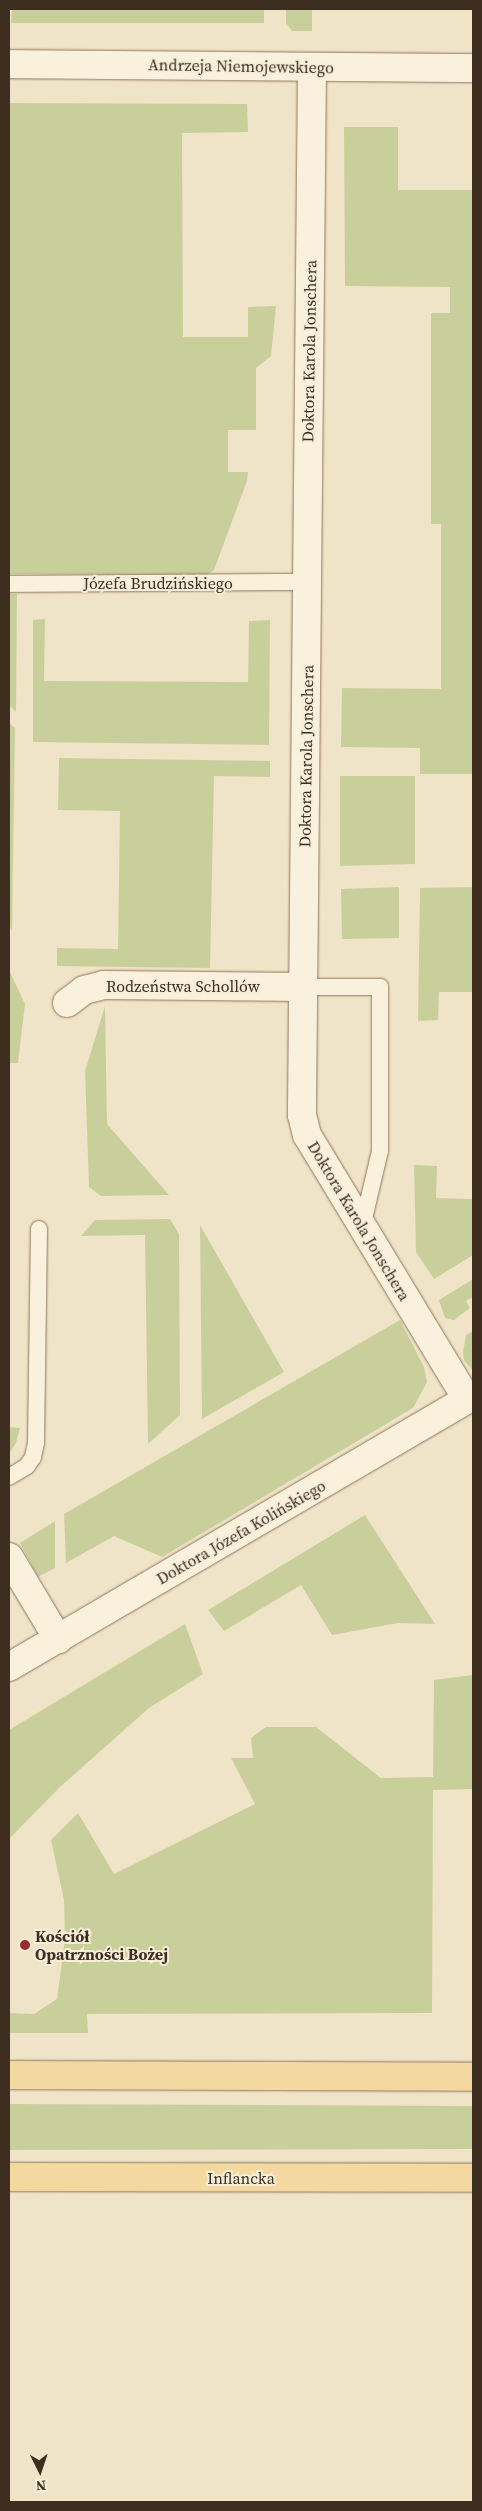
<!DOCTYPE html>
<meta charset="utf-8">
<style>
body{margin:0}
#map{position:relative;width:482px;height:2511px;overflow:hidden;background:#f0e4c8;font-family:"Source Serif 4",serif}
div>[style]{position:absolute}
.green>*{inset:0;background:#c9cf9b}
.roads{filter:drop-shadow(0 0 1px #8d765c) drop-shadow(0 0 1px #8d765c)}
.service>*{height:16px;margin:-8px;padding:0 8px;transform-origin:8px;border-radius:8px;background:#faf1dc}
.minor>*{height:28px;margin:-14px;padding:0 14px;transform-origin:14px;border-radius:14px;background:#faf1dc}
.primary>*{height:28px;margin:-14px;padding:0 14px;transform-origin:14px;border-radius:14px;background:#f3d9a0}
.dots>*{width:14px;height:14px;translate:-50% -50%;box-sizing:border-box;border:2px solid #f7eed8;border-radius:50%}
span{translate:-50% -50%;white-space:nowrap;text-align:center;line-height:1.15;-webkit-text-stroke:4px #f7eed8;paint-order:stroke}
.street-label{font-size:16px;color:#3d2e20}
.poi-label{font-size:16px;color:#3d2e20;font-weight:700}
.left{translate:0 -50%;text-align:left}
.frame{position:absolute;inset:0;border:10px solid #3d2e20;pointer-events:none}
.north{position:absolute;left:15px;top:2446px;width:50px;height:50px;-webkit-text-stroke:4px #f7eed8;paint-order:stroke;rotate:176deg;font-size:14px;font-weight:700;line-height:20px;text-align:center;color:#3d2e20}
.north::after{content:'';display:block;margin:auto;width:18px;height:22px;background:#3d2e20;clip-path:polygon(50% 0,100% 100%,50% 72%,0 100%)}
</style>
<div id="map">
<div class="green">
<div style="clip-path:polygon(12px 9px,264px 9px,264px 23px,11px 23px)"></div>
<div style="clip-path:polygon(286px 9px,312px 9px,312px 31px,292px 31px,286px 23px)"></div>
<div style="clip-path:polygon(9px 103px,247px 104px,248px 132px,182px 133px,183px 337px,248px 337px,248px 307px,276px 306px,271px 356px,256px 368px,256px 430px,228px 430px,228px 472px,248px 472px,247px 481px,214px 570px,206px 575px,9px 574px)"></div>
<div style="clip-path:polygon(344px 127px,398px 127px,398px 190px,473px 190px,473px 774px,420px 774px,420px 748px,341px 747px,342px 688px,441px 689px,441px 524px,431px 524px,431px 313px,450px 313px,450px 287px,345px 286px)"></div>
<div style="clip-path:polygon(9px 594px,17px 594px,16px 712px,9px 705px)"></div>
<div style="clip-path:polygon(45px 619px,44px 681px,248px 682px,249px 621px,270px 620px,269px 745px,33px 742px,33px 620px)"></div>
<div style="clip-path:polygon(9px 723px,15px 728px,12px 931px,9px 924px)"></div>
<div style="clip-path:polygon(59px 758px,270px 761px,270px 777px,214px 776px,210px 968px,57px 966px,57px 948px,118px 949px,120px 811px,58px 810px)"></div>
<div style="clip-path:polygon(340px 776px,415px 776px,415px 864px,340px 866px)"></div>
<div style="clip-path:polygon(399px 887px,399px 938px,342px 939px,341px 889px)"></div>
<div style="clip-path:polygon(473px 887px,473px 992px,439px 992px,438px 1020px,418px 1021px,420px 888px)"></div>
<div style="clip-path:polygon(9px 970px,25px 1004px,18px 1063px,9px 1063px)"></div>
<div style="clip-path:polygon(105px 1006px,107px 1124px,169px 1195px,101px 1196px,89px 1187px,85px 1071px)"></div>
<div style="clip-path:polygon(414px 1165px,437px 1166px,436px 1198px,473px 1199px,473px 1255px,434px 1279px,416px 1252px)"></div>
<div style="clip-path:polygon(170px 1219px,179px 1234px,180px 1415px,148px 1444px,145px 1235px,81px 1236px,95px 1220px)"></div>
<div style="clip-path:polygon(200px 1225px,284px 1372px,202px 1419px)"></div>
<div style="clip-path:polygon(473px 1279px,473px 1297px,466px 1301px,470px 1308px,454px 1320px,445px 1318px,439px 1300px)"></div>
<div style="clip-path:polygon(400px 1320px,424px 1367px,427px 1382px,413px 1408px,162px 1557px,114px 1536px,66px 1563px,64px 1514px)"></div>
<div style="clip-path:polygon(473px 1331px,473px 1371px,464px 1360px,463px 1352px,466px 1335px)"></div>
<div style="clip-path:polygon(9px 1427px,20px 1428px,16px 1443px,9px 1454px)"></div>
<div style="clip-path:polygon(365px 1515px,435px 1624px,398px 1623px,332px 1635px,301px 1585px,224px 1631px,208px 1610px)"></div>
<div style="clip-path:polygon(55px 1521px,55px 1568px,38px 1577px,20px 1543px)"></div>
<div style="clip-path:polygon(185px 1624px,203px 1674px,149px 1708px,60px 1787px,9px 1839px,9px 1730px)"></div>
<div style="clip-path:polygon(473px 1675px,473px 1789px,433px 1790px,432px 2013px,87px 2014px,88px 2033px,9px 2033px,9px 2013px,34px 2014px,57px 1999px,65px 1939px,64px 1900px,51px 1840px,78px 1813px,114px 1874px,255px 1804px,231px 1758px,253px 1758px,251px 1738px,266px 1727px,316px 1727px,381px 1778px,433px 1777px,434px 1680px)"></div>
<div style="clip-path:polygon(9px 2104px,473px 2106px,473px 2149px,9px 2150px)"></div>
</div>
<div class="roads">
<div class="service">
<div style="left:9px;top:584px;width:298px;rotate:-0.4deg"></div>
<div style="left:303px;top:987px;width:77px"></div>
<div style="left:380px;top:987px;width:164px;rotate:90deg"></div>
<div style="left:380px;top:1151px;width:78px;rotate:103.3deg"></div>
<div style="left:9px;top:1477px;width:21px;rotate:-31deg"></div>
<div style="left:27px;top:1466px;width:11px;rotate:-56deg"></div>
<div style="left:33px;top:1457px;width:14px;rotate:-78deg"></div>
<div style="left:36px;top:1443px;width:214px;rotate:-89.2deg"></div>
</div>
<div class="minor">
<div style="left:9px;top:64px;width:464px;rotate:0.5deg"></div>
<div style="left:312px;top:67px;width:1048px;rotate:90.55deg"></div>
<div style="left:302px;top:1115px;width:21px;rotate:76deg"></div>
<div style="left:307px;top:1135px;width:309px;rotate:58.8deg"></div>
<div style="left:67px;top:1003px;width:21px;rotate:-37deg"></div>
<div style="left:84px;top:990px;width:21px;rotate:-14deg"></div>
<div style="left:104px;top:985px;width:199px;rotate:0.6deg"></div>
<div style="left:9px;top:1557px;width:96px;rotate:59.1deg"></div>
<div style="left:9px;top:1667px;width:537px;rotate:-30.29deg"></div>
</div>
<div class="primary">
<div style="left:9px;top:2075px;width:464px;rotate:0.2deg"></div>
<div style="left:9px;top:2177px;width:464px;rotate:0.1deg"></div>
</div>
</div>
<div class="dots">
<div style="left:25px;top:1945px;background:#9e2a2b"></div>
</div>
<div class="street-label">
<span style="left:241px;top:66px;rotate:1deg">Andrzeja Niemojewskiego</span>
<span style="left:309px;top:351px;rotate:-89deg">Doktora Karola Jonschera</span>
<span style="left:158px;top:583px">Józefa Brudzińskiego</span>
<span style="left:306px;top:756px;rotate:-89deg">Doktora Karola Jonschera</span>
<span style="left:183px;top:986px">Rodzeństwa Schollów</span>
<span style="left:359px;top:1221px;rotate:59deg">Doktora Karola Jonschera</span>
<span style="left:241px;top:1532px;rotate:-30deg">Doktora Józefa Kolińskiego</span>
<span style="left:241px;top:2178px">Inflancka</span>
</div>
<div class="poi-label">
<span class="left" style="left:35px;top:1945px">Kościół<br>Opatrzności Bożej</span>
</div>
<div class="frame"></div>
<div class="north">N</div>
</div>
